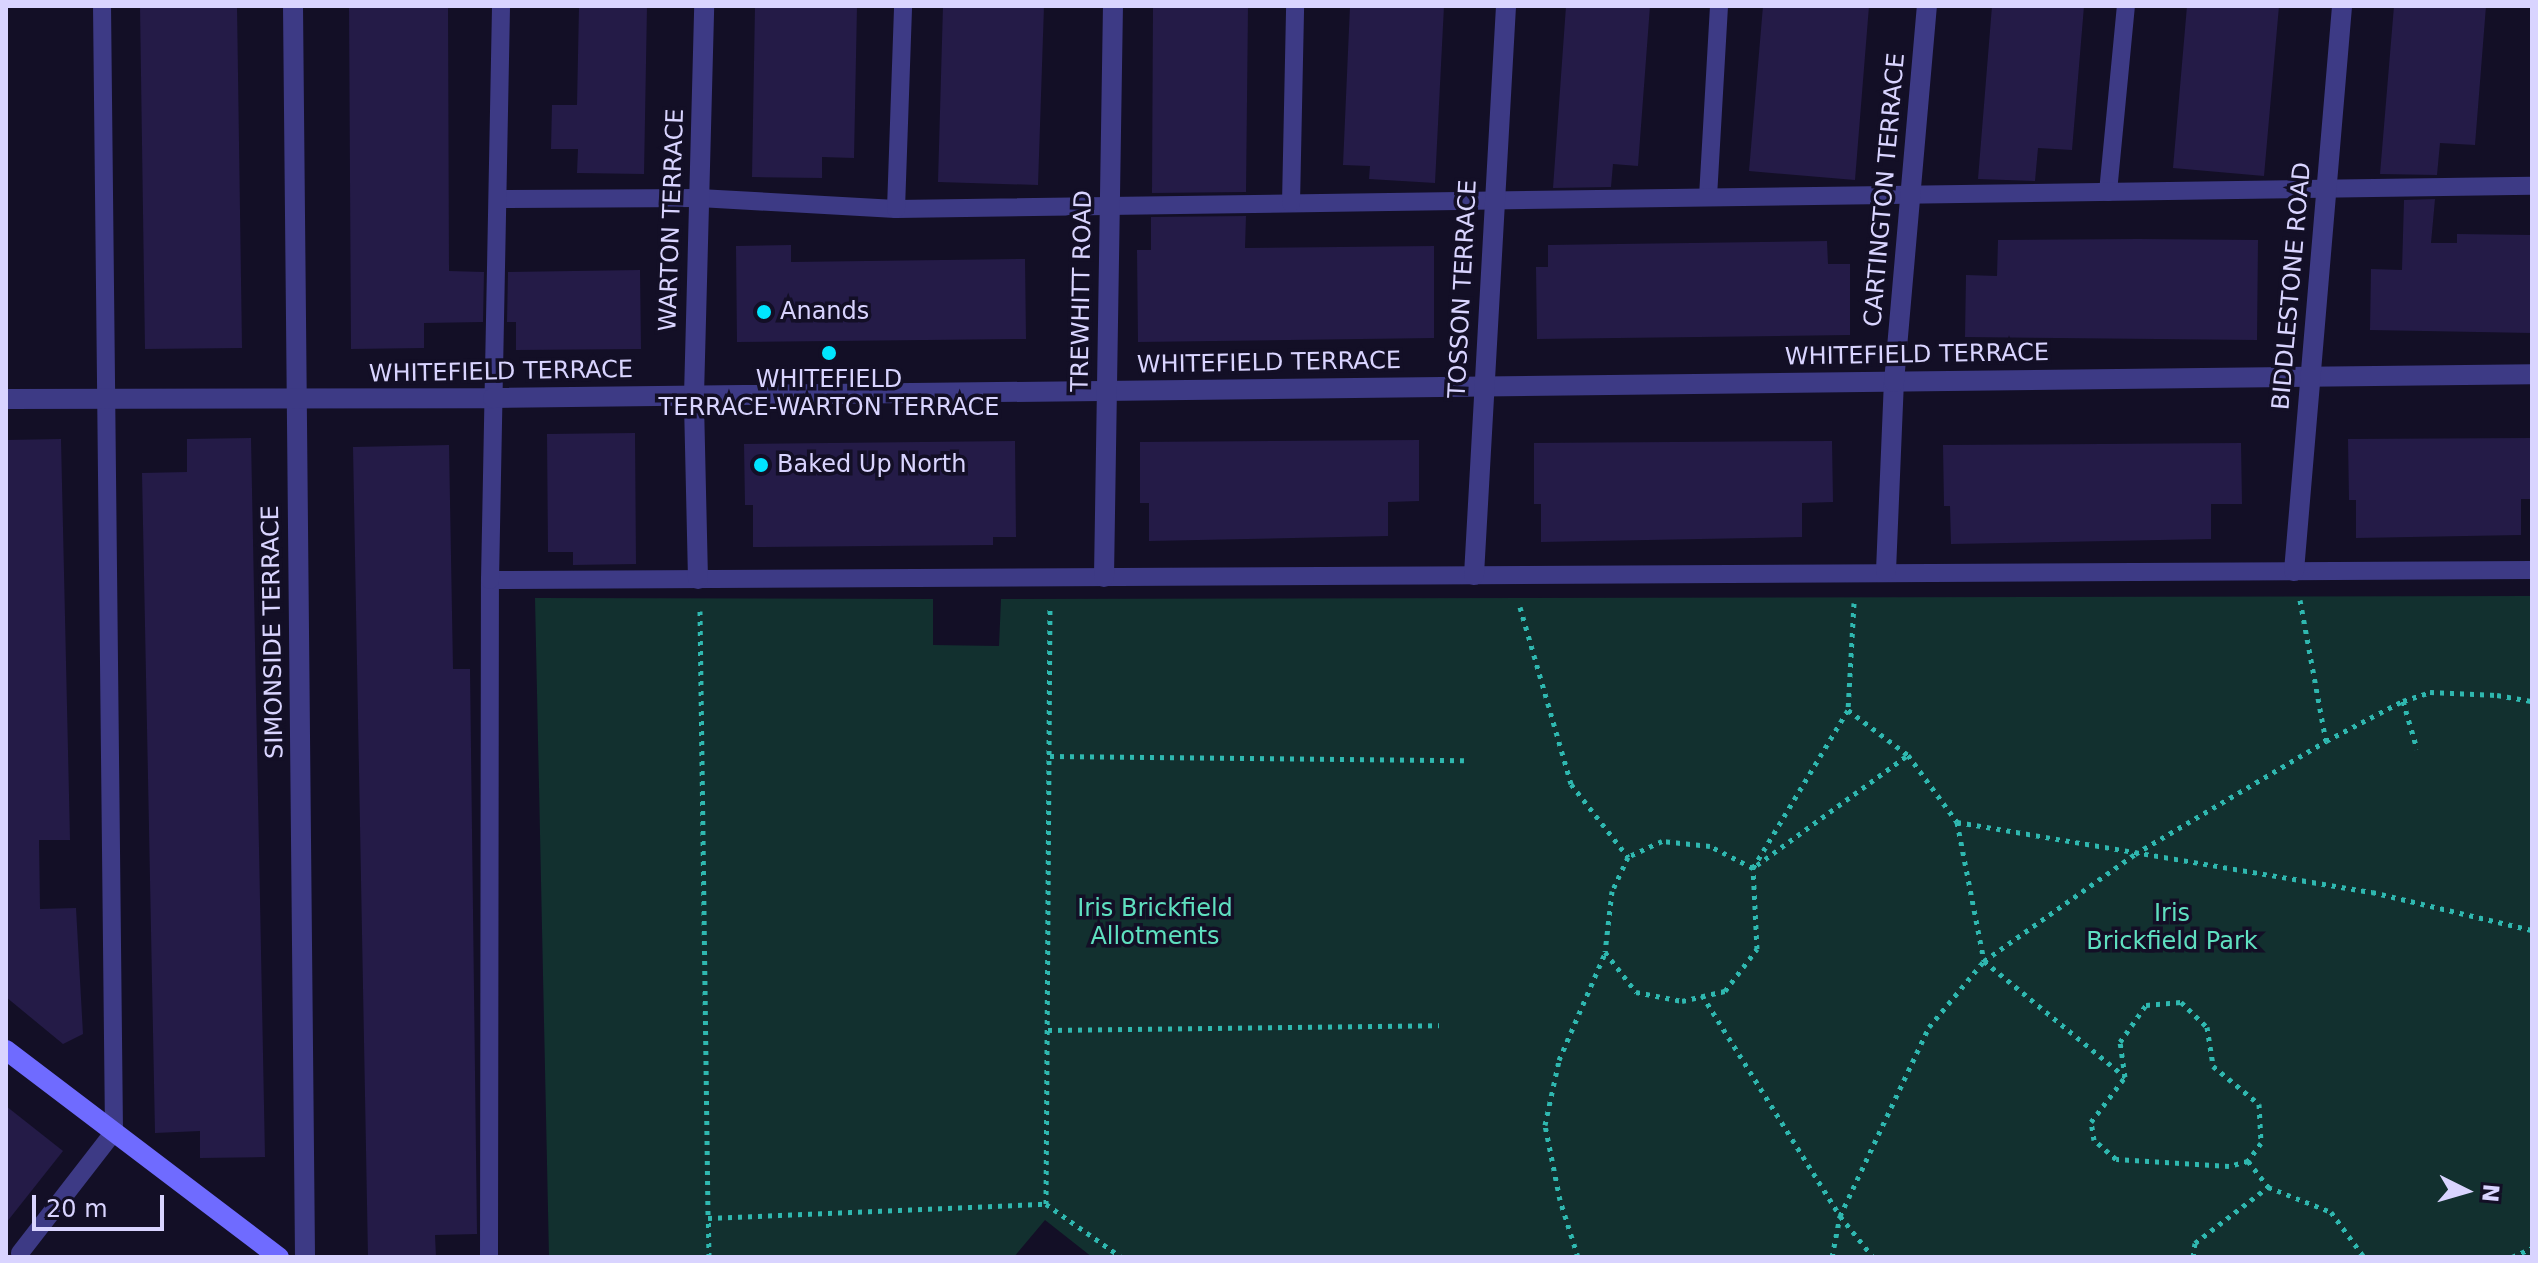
<!DOCTYPE html>
<style>
body{margin:0}
#map{position:relative;width:2538px;height:1263px;overflow:hidden;background:#130f26;font-family:"DejaVu Sans",sans-serif}
div>[style]{position:absolute}
.green>*{inset:0;background:#12302f}
.building>*{inset:0;background:#241b47}
.path>*{height:5px;margin-top:-2.5px;transform-origin:0;background:repeating-linear-gradient(90deg,#2fb8b0 0 4px,transparent 0 10px)}
.lane>*{height:18px;margin:-9px;padding:0 9px;transform-origin:9px;border-radius:9px;background:#3d3a85}
.street>*{height:20px;margin:-10px;padding:0 10px;transform-origin:10px;border-radius:10px;background:#3d3a85}
.secondary>*{height:20px;margin:-10px;padding:0 10px;transform-origin:10px;border-radius:10px;background:#6f6bff}
.dots>*{width:22px;height:22px;translate:-50% -50%;box-sizing:border-box;border:4px solid #130f26;border-radius:50%}
span{translate:-50% -50%;white-space:nowrap;text-align:center;line-height:1.15;-webkit-text-stroke:7px #130f26;paint-order:stroke}
.street-label{font-size:24px;color:#d9d4ff}
.poi-label{font-size:24px;color:#d9d4ff}
.left{translate:0 -50%;text-align:left}
.park-label{font-size:24px;color:#5fe0c0}
.frame{position:absolute;inset:0;border:8px solid #d9d4ff;pointer-events:none}
.north{position:absolute;left:2426px;top:1151px;width:80px;height:80px;-webkit-text-stroke:6px #130f26;paint-order:stroke;rotate:95deg;font-size:22px;font-weight:700;line-height:32px;text-align:center;color:#d9d4ff}
.north::after{content:'';display:block;margin:auto;width:28px;height:36px;background:#d9d4ff;clip-path:polygon(50% 0,100% 100%,50% 72%,0 100%)}
.scale{position:absolute;left:32px;top:1195px;width:132px;height:36px;box-sizing:border-box;border:4px solid #d9d4ff;border-top:0;padding-left:10px;font-size:24px;line-height:28px;white-space:nowrap;color:#d9d4ff;-webkit-text-stroke:6px #130f26;paint-order:stroke}
</style>
<div id="map">
<div class="green">
<div style="clip-path:polygon(2532px 596px,2532px 1257px,1092px 1257px,1045px 1220px,1014px 1257px,549px 1257px,535px 598px,933px 599px,933px 645px,999px 646px,1001px 599px)"></div>
</div>
<div class="building">
<div style="clip-path:polygon(140px 6px,237px 6px,242px 348px,145px 349px)"></div>
<div style="clip-path:polygon(349px 6px,448px 6px,449px 271px,484px 272px,483px 322px,424px 323px,424px 348px,351px 349px)"></div>
<div style="clip-path:polygon(579px 6px,647px 6px,644px 174px,577px 173px,578px 149px,551px 149px,552px 105px,577px 105px)"></div>
<div style="clip-path:polygon(755px 6px,857px 6px,854px 158px,822px 157px,822px 178px,752px 177px)"></div>
<div style="clip-path:polygon(943px 6px,1044px 6px,1038px 185px,938px 182px)"></div>
<div style="clip-path:polygon(1153px 6px,1248px 6px,1246px 192px,1152px 193px)"></div>
<div style="clip-path:polygon(1350px 6px,1444px 6px,1435px 183px,1369px 179px,1370px 166px,1343px 165px)"></div>
<div style="clip-path:polygon(1566px 6px,1650px 6px,1638px 166px,1613px 164px,1611px 187px,1553px 188px)"></div>
<div style="clip-path:polygon(1763px 6px,1869px 6px,1855px 180px,1749px 171px)"></div>
<div style="clip-path:polygon(1992px 6px,2084px 6px,2072px 150px,2038px 148px,2035px 181px,1978px 179px)"></div>
<div style="clip-path:polygon(2187px 6px,2279px 6px,2264px 176px,2173px 168px)"></div>
<div style="clip-path:polygon(2394px 6px,2486px 6px,2475px 145px,2440px 143px,2437px 175px,2380px 174px)"></div>
<div style="clip-path:polygon(2435px 199px,2431px 243px,2457px 243px,2457px 234px,2532px 235px,2532px 333px,2370px 330px,2371px 269px,2402px 270px,2404px 200px)"></div>
<div style="clip-path:polygon(1246px 216px,1245px 248px,1434px 246px,1434px 338px,1138px 342px,1137px 250px,1151px 250px,1151px 217px)"></div>
<div style="clip-path:polygon(2138px 239px,2258px 240px,2257px 340px,1965px 337px,1966px 275px,1997px 276px,1998px 240px)"></div>
<div style="clip-path:polygon(1827px 241px,1828px 264px,1850px 264px,1850px 335px,1537px 339px,1536px 267px,1548px 267px,1548px 245px)"></div>
<div style="clip-path:polygon(791px 245px,791px 262px,1025px 259px,1026px 339px,737px 342px,736px 246px)"></div>
<div style="clip-path:polygon(640px 270px,641px 349px,516px 350px,516px 322px,507px 322px,508px 272px)"></div>
<div style="clip-path:polygon(635px 433px,636px 564px,573px 565px,573px 552px,548px 552px,547px 434px)"></div>
<div style="clip-path:polygon(251px 438px,265px 1157px,200px 1158px,200px 1131px,155px 1133px,142px 473px,187px 472px,187px 439px)"></div>
<div style="clip-path:polygon(2532px 438px,2532px 499px,2521px 499px,2521px 535px,2356px 538px,2356px 500px,2349px 500px,2348px 439px)"></div>
<div style="clip-path:polygon(61px 439px,70px 840px,39px 840px,40px 909px,76px 908px,83px 1034px,63px 1044px,6px 997px,6px 440px)"></div>
<div style="clip-path:polygon(1419px 440px,1419px 501px,1388px 502px,1388px 536px,1149px 541px,1149px 503px,1140px 503px,1140px 442px)"></div>
<div style="clip-path:polygon(1015px 441px,1016px 537px,993px 537px,993px 545px,753px 547px,753px 505px,745px 505px,744px 444px)"></div>
<div style="clip-path:polygon(1832px 441px,1833px 502px,1802px 503px,1802px 537px,1541px 542px,1541px 504px,1534px 504px,1534px 443px)"></div>
<div style="clip-path:polygon(2241px 443px,2242px 504px,2211px 504px,2211px 539px,1951px 544px,1950px 506px,1944px 506px,1943px 445px)"></div>
<div style="clip-path:polygon(449px 445px,453px 669px,470px 669px,477px 1234px,435px 1235px,436px 1257px,368px 1257px,353px 447px)"></div>
<div style="clip-path:polygon(6px 1106px,63px 1151px,6px 1223px)"></div>
</div>
<div class="path">
<div style="left:2300px;top:600px;width:143px;rotate:79.6deg"></div>
<div style="left:1854px;top:603px;width:107px;rotate:93.2deg"></div>
<div style="left:1848px;top:710px;width:75px;rotate:36.9deg"></div>
<div style="left:1908px;top:755px;width:83px;rotate:53.8deg"></div>
<div style="left:1957px;top:822px;width:142px;rotate:79deg"></div>
<div style="left:1984px;top:961px;width:183px;rotate:39.4deg"></div>
<div style="left:1520px;top:607px;width:184px;rotate:73.9deg"></div>
<div style="left:1571px;top:784px;width:93px;rotate:52deg"></div>
<div style="left:700px;top:611px;width:607px;rotate:89.24deg"></div>
<div style="left:2403px;top:701px;width:50px;rotate:73.7deg"></div>
<div style="left:1050px;top:756px;width:414px;rotate:0.6deg"></div>
<div style="left:1957px;top:822px;width:421px;rotate:9.6deg"></div>
<div style="left:2372px;top:892px;width:164px;rotate:13.4deg"></div>
<div style="left:1757px;top:865px;width:187px;rotate:-36.1deg"></div>
<div style="left:1753px;top:868px;width:48px;rotate:-152.9deg"></div>
<div style="left:1710px;top:846px;width:48px;rotate:-174.1deg"></div>
<div style="left:1662px;top:841px;width:38px;rotate:155deg"></div>
<div style="left:1628px;top:857px;width:38px;rotate:115deg"></div>
<div style="left:1612px;top:891px;width:61px;rotate:96.5deg"></div>
<div style="left:1605px;top:952px;width:51px;rotate:52.2deg"></div>
<div style="left:1636px;top:992px;width:47px;rotate:11.1deg"></div>
<div style="left:1682px;top:1001px;width:44px;rotate:-13.1deg"></div>
<div style="left:1725px;top:991px;width:53px;rotate:-52.7deg"></div>
<div style="left:1757px;top:949px;width:81px;rotate:-92.8deg"></div>
<div style="left:1753px;top:868px;width:184px;rotate:-59deg"></div>
<div style="left:1702px;top:995px;width:261px;rotate:58deg"></div>
<div style="left:1840px;top:1216px;width:53px;rotate:51.2deg"></div>
<div style="left:2181px;top:1002px;width:36px;rotate:44deg"></div>
<div style="left:2207px;top:1027px;width:39px;rotate:81deg"></div>
<div style="left:2213px;top:1066px;width:60px;rotate:39.6deg"></div>
<div style="left:2259px;top:1104px;width:39px;rotate:87deg"></div>
<div style="left:2261px;top:1143px;width:22px;rotate:126deg"></div>
<div style="left:2248px;top:1161px;width:20px;rotate:165deg"></div>
<div style="left:2229px;top:1166px;width:113px;rotate:-176.5deg"></div>
<div style="left:2116px;top:1159px;width:29px;rotate:-139deg"></div>
<div style="left:2094px;top:1140px;width:18px;rotate:-99deg"></div>
<div style="left:2091px;top:1122px;width:56px;rotate:-52.9deg"></div>
<div style="left:2125px;top:1077px;width:35px;rotate:-98deg"></div>
<div style="left:2120px;top:1042px;width:45px;rotate:-54.9deg"></div>
<div style="left:2146px;top:1005px;width:35px;rotate:-5deg"></div>
<div style="left:1048px;top:1030px;width:391px;rotate:-0.7deg"></div>
<div style="left:2248px;top:1161px;width:33px;rotate:52deg"></div>
<div style="left:2268px;top:1187px;width:68px;rotate:21.6deg"></div>
<div style="left:2331px;top:1212px;width:56px;rotate:53.7deg"></div>
<div style="left:1046px;top:1204px;width:92px;rotate:35.2deg"></div>
<div style="left:709px;top:1257px;width:39px;rotate:-91deg"></div>
<div style="left:708px;top:1218px;width:338px;rotate:-2.4deg"></div>
<div style="left:1046px;top:1204px;width:598px;rotate:-89.62deg"></div>
<div style="left:1578px;top:1257px;width:60px;rotate:-107.5deg"></div>
<div style="left:1560px;top:1200px;width:76px;rotate:-101.3deg"></div>
<div style="left:1545px;top:1125px;width:66px;rotate:-77.8deg"></div>
<div style="left:1559px;top:1060px;width:116px;rotate:-66.7deg"></div>
<div style="left:1832px;top:1257px;width:42px;rotate:-79deg"></div>
<div style="left:1840px;top:1216px;width:209px;rotate:-64.8deg"></div>
<div style="left:1929px;top:1027px;width:86px;rotate:-50.2deg"></div>
<div style="left:1984px;top:961px;width:185px;rotate:-35.3deg"></div>
<div style="left:2135px;top:854px;width:222px;rotate:-30.6deg"></div>
<div style="left:2326px;top:741px;width:87px;rotate:-27.5deg"></div>
<div style="left:2403px;top:701px;width:28px;rotate:-18deg"></div>
<div style="left:2430px;top:692px;width:67px;rotate:2.6deg"></div>
<div style="left:2497px;top:695px;width:36px;rotate:10deg"></div>
<div style="left:2193px;top:1257px;width:14px;rotate:-82deg"></div>
<div style="left:2195px;top:1243px;width:92px;rotate:-37.5deg"></div>
<div style="left:2512px;top:1257px;width:22px;rotate:-24deg"></div>
</div>
<div class="lane">
<div style="left:2108px;top:192px;width:187px;rotate:-84.5deg"></div>
<div style="left:1708px;top:197px;width:191px;rotate:-86.7deg"></div>
<div style="left:500px;top:199px;width:199px;rotate:-0.3deg"></div>
<div style="left:699px;top:198px;width:197px;rotate:3.2deg"></div>
<div style="left:896px;top:209px;width:1636px;rotate:-0.81deg"></div>
<div style="left:1291px;top:203px;width:197px;rotate:-88.8deg"></div>
<div style="left:896px;top:209px;width:203px;rotate:-88deg"></div>
<div style="left:490px;top:580px;width:2042px;rotate:-0.28deg"></div>
<div style="left:20px;top:1253px;width:153px;rotate:-52.2deg"></div>
<div style="left:114px;top:1132px;width:1126px;rotate:-90.61deg"></div>
<div style="left:489px;top:1257px;width:677px;rotate:-89.92deg"></div>
<div style="left:490px;top:580px;width:574px;rotate:-88.9deg"></div>
</div>
<div class="street">
<div style="left:293px;top:6px;width:1251px;rotate:89.45deg"></div>
<div style="left:6px;top:399px;width:487px;rotate:-0.1deg"></div>
<div style="left:493px;top:398px;width:2039px;rotate:-0.67deg"></div>
<div style="left:1886px;top:571px;width:189px;rotate:-87.6deg"></div>
<div style="left:1894px;top:382px;width:377px;rotate:-85deg"></div>
<div style="left:2294px;top:571px;width:567px;rotate:-85.14deg"></div>
<div style="left:1474px;top:575px;width:570px;rotate:-86.78deg"></div>
<div style="left:1104px;top:577px;width:571px;rotate:-89.1deg"></div>
<div style="left:698px;top:579px;width:183px;rotate:-91.3deg"></div>
<div style="left:694px;top:396px;width:390px;rotate:-88.5deg"></div>
</div>
<div class="secondary">
<div style="left:6px;top:1050px;width:343px;rotate:37.2deg"></div>
</div>
<div class="dots">
<div style="left:764px;top:312px;background:#00e5ff"></div>
<div style="left:829px;top:353px;background:#00e5ff"></div>
<div style="left:761px;top:465px;background:#00e5ff"></div>
</div>
<div class="street-label">
<span style="left:1885px;top:190px;rotate:-85deg">CARTINGTON TERRACE</span>
<span style="left:672px;top:220px;rotate:-88deg">WARTON TERRACE</span>
<span style="left:2292px;top:286px;rotate:-85deg">BIDDLESTONE ROAD</span>
<span style="left:1463px;top:289px;rotate:-87deg">TOSSON TERRACE</span>
<span style="left:1082px;top:291px;rotate:-89deg">TREWHITT ROAD</span>
<span style="left:1917px;top:355px;rotate:-1deg">WHITEFIELD TERRACE</span>
<span style="left:1269px;top:363px;rotate:-1deg">WHITEFIELD TERRACE</span>
<span style="left:501px;top:372px;rotate:-1deg">WHITEFIELD TERRACE</span>
<span style="left:273px;top:632px;rotate:-91deg">SIMONSIDE TERRACE</span>
</div>
<div class="poi-label">
<span class="left" style="left:780px;top:312px">Anands</span>
<span style="left:829px;top:394px">WHITEFIELD<br>TERRACE-WARTON TERRACE</span>
<span class="left" style="left:777px;top:465px">Baked Up North</span>
</div>
<div class="park-label">
<span style="left:1155px;top:923px">Iris Brickfield<br>Allotments</span>
<span style="left:2172px;top:928px">Iris<br>Brickfield Park</span>
</div>
<div class="frame"></div>
<div class="north">N</div>
<div class="scale">20 m</div>
</div>
